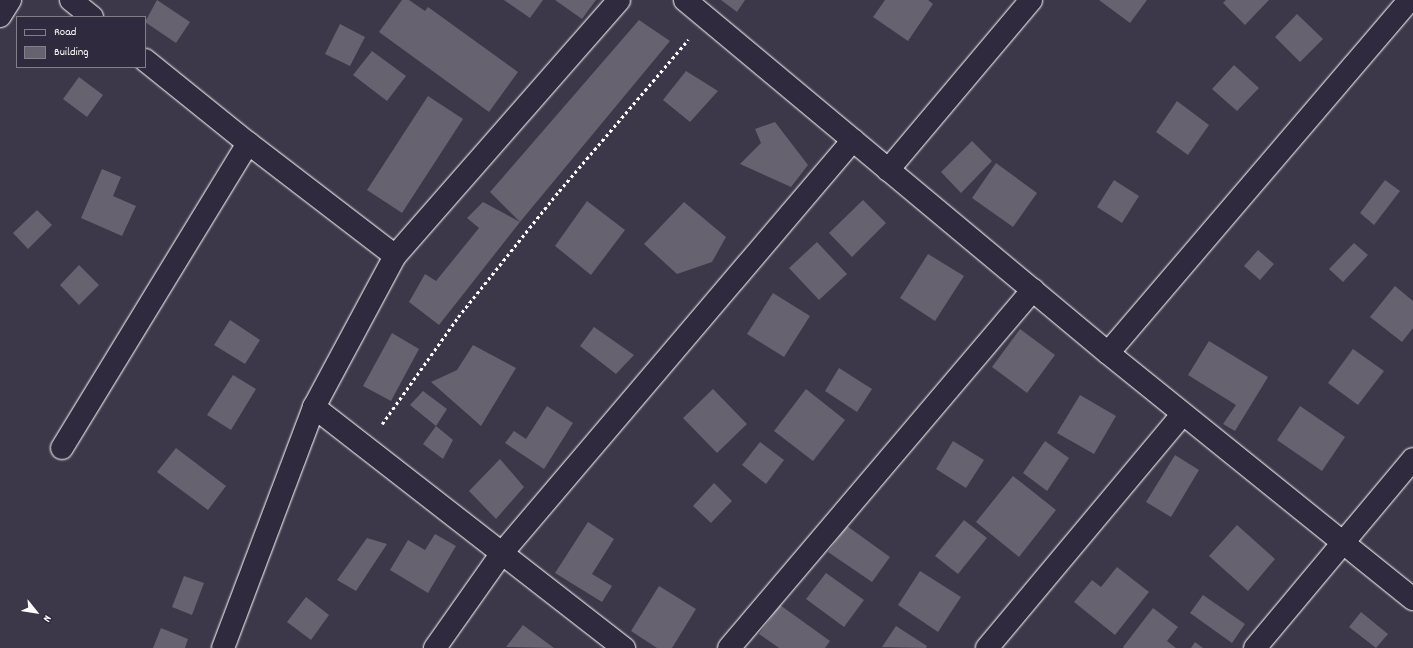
<!DOCTYPE html>
<style>
body{margin:0}
#map{position:relative;width:1413px;height:648px;overflow:hidden;background:#3c3749;font-family:Dekko,sans-serif}
div>[style]{position:absolute}
.building>*{inset:0;background:#666270}
.path>*{height:2.5px;margin-top:-1.25px;transform-origin:0;background:repeating-linear-gradient(90deg,#fff 0 3px,transparent 0 6px)}
.roads{filter:drop-shadow(0 0 1px #fff) drop-shadow(0 0 1px #fff)}
.minor>*{height:22px;margin:-11px;padding:0 11px;transform-origin:11px;border-radius:11px;background:#2f2a3d}
span{translate:-50% -50%;white-space:nowrap;text-align:center;line-height:1.15;-webkit-text-stroke:4px #2f2a3d;paint-order:stroke}
.legend{position:absolute;left:16px;top:16px;width:130px;height:52px;box-sizing:border-box;background:#2f2a3d;border:1px solid #827f8b;margin:0;padding:5px 7px;list-style:none;font-size:12px;color:#fff}
.legend li{display:flex;align-items:center;gap:8px;height:20px}
.legend b{width:20px;border:1px solid #827f8b}
.north{position:absolute;left:16px;top:592px;width:40px;height:40px;-webkit-text-stroke:3px #2f2a3d;paint-order:stroke;rotate:120deg;font-size:11px;font-weight:700;line-height:16px;text-align:center;color:#fff}
.north::after{content:'';display:block;margin:auto;width:14px;height:18px;background:#fff;clip-path:polygon(50% 0,100% 100%,50% 72%,0 100%)}
</style>
<div id="map">
<div class="building">
<div style="clip-path:polygon(157px 0,190px 22px,176px 43px,145px 22px)"></div>
<div style="clip-path:polygon(402px 0,409px 0,425px 11px,428px 7px,518px 72px,489px 112px,379px 32px)"></div>
<div style="clip-path:polygon(504px 0,543px 0,530px 18px)"></div>
<div style="clip-path:polygon(555px 0,596px 0,582px 19px)"></div>
<div style="clip-path:polygon(721px 0,745px 0,737px 12px)"></div>
<div style="clip-path:polygon(885px 0,928px 0,933px 4px,908px 41px,873px 17px)"></div>
<div style="clip-path:polygon(1099px 0,1147px 0,1130px 23px)"></div>
<div style="clip-path:polygon(1226px 0,1269px 0,1245px 25px,1223px 3px)"></div>
<div style="clip-path:polygon(1297px 14px,1323px 39px,1300px 62px,1275px 37px)"></div>
<div style="clip-path:polygon(639px 20px,670px 41px,520px 222px,490px 192px)"></div>
<div style="clip-path:polygon(340px 24px,365px 37px,350px 66px,325px 54px)"></div>
<div style="clip-path:polygon(372px 51px,406px 76px,387px 101px,353px 75px)"></div>
<div style="clip-path:polygon(1234px 65px,1259px 88px,1237px 111px,1212px 89px)"></div>
<div style="clip-path:polygon(686px 71px,718px 91px,690px 122px,663px 100px)"></div>
<div style="clip-path:polygon(79px 77px,103px 95px,87px 117px,63px 99px)"></div>
<div style="clip-path:polygon(428px 96px,463px 119px,402px 213px,367px 190px)"></div>
<div style="clip-path:polygon(1177px 101px,1209px 125px,1188px 155px,1156px 132px)"></div>
<div style="clip-path:polygon(775px 122px,808px 165px,791px 187px,740px 164px,761px 143px,755px 129px)"></div>
<div style="clip-path:polygon(972px 141px,992px 161px,961px 193px,941px 172px)"></div>
<div style="clip-path:polygon(996px 163px,1037px 193px,1013px 227px,972px 198px)"></div>
<div style="clip-path:polygon(102px 169px,121px 177px,113px 196px,136px 206px,122px 236px,81px 218px)"></div>
<div style="clip-path:polygon(1114px 180px,1139px 196px,1122px 223px,1097px 207px)"></div>
<div style="clip-path:polygon(1385px 180px,1400px 191px,1374px 225px,1360px 213px)"></div>
<div style="clip-path:polygon(863px 200px,886px 223px,852px 257px,829px 233px)"></div>
<div style="clip-path:polygon(587px 201px,625px 230px,591px 275px,555px 246px)"></div>
<div style="clip-path:polygon(483px 202px,520px 222px,439px 325px,409px 302px,425px 274px,436px 281px,479px 228px,467px 218px)"></div>
<div style="clip-path:polygon(684px 202px,726px 237px,712px 262px,677px 274px,644px 244px)"></div>
<div style="clip-path:polygon(37px 210px,52px 225px,28px 249px,13px 233px)"></div>
<div style="clip-path:polygon(817px 242px,847px 274px,819px 300px,789px 268px)"></div>
<div style="clip-path:polygon(1354px 243px,1368px 255px,1343px 282px,1329px 269px)"></div>
<div style="clip-path:polygon(1258px 250px,1274px 264px,1260px 280px,1244px 266px)"></div>
<div style="clip-path:polygon(928px 254px,964px 276px,935px 321px,900px 298px)"></div>
<div style="clip-path:polygon(79px 265px,99px 285px,79px 305px,60px 285px)"></div>
<div style="clip-path:polygon(1395px 286px,1413px 301px,1413px 328px,1402px 342px,1370px 317px)"></div>
<div style="clip-path:polygon(773px 293px,810px 316px,784px 357px,747px 334px)"></div>
<div style="clip-path:polygon(230px 320px,260px 340px,245px 364px,214px 345px)"></div>
<div style="clip-path:polygon(594px 327px,634px 355px,616px 374px,580px 346px)"></div>
<div style="clip-path:polygon(1020px 329px,1055px 355px,1027px 393px,992px 367px)"></div>
<div style="clip-path:polygon(392px 333px,419px 349px,391px 401px,363px 386px)"></div>
<div style="clip-path:polygon(1209px 341px,1268px 377px,1235px 431px,1223px 424px,1236px 405px,1188px 375px)"></div>
<div style="clip-path:polygon(473px 345px,516px 368px,481px 426px,431px 382px,457px 370px)"></div>
<div style="clip-path:polygon(1353px 349px,1384px 371px,1358px 405px,1328px 383px)"></div>
<div style="clip-path:polygon(839px 368px,872px 389px,857px 412px,825px 391px)"></div>
<div style="clip-path:polygon(233px 375px,256px 389px,231px 430px,207px 415px)"></div>
<div style="clip-path:polygon(713px 389px,747px 424px,717px 453px,683px 418px)"></div>
<div style="clip-path:polygon(806px 389px,845px 420px,813px 461px,774px 431px)"></div>
<div style="clip-path:polygon(423px 391px,447px 409px,436px 426px,453px 440px,443px 459px,423px 444px,436px 426px,410px 405px)"></div>
<div style="clip-path:polygon(1080px 395px,1116px 416px,1094px 454px,1057px 433px)"></div>
<div style="clip-path:polygon(547px 406px,573px 423px,544px 469px,505px 443px,514px 431px,526px 439px)"></div>
<div style="clip-path:polygon(1300px 406px,1345px 437px,1322px 471px,1277px 440px)"></div>
<div style="clip-path:polygon(953px 441px,984px 460px,966px 488px,936px 469px)"></div>
<div style="clip-path:polygon(1045px 441px,1069px 458px,1047px 491px,1023px 473px)"></div>
<div style="clip-path:polygon(760px 442px,784px 460px,766px 484px,742px 465px)"></div>
<div style="clip-path:polygon(176px 448px,226px 486px,208px 510px,157px 472px)"></div>
<div style="clip-path:polygon(1175px 455px,1199px 470px,1171px 517px,1146px 502px)"></div>
<div style="clip-path:polygon(500px 459px,524px 487px,496px 519px,469px 491px)"></div>
<div style="clip-path:polygon(1013px 476px,1056px 510px,1019px 557px,976px 522px)"></div>
<div style="clip-path:polygon(714px 483px,732px 501px,711px 523px,693px 506px)"></div>
<div style="clip-path:polygon(964px 520px,987px 538px,958px 574px,935px 556px)"></div>
<div style="clip-path:polygon(588px 522px,614px 539px,592px 574px,612px 586px,602px 602px,555px 573px)"></div>
<div style="clip-path:polygon(1237px 525px,1275px 559px,1248px 591px,1209px 556px)"></div>
<div style="clip-path:polygon(847px 526px,890px 557px,872px 582px,828px 552px)"></div>
<div style="clip-path:polygon(435px 534px,456px 546px,428px 593px,390px 570px,408px 540px,425px 550px)"></div>
<div style="clip-path:polygon(367px 538px,387px 544px,356px 591px,337px 580px)"></div>
<div style="clip-path:polygon(1117px 567px,1149px 592px,1115px 635px,1074px 602px,1092px 580px,1101px 587px)"></div>
<div style="clip-path:polygon(920px 571px,961px 597px,938px 632px,898px 605px)"></div>
<div style="clip-path:polygon(826px 573px,864px 600px,844px 627px,806px 599px)"></div>
<div style="clip-path:polygon(184px 576px,204px 583px,192px 615px,172px 607px)"></div>
<div style="clip-path:polygon(659px 586px,696px 609px,672px 648px,657px 648px,631px 631px)"></div>
<div style="clip-path:polygon(1203px 595px,1245px 624px,1232px 643px,1190px 613px)"></div>
<div style="clip-path:polygon(306px 597px,329px 615px,311px 640px,287px 622px)"></div>
<div style="clip-path:polygon(780px 605px,830px 641px,825px 648px,779px 648px,759px 634px)"></div>
<div style="clip-path:polygon(1153px 608px,1178px 627px,1167px 641px,1176px 648px,1124px 648px,1123px 647px)"></div>
<div style="clip-path:polygon(1361px 612px,1388px 634px,1376px 648px,1349px 627px)"></div>
<div style="clip-path:polygon(523px 625px,554px 648px,506px 647px)"></div>
<div style="clip-path:polygon(896px 626px,927px 646px,926px 648px,882px 647px)"></div>
<div style="clip-path:polygon(161px 628px,188px 639px,185px 648px,153px 648px)"></div>
<div style="clip-path:polygon(1195px 642px,1203px 648px,1191px 648px)"></div>
</div>
<div class="path">
<div style="left:382px;top:424px;width:131px;rotate:-54.6deg"></div>
<div style="left:458px;top:317px;width:161px;rotate:-51.3deg"></div>
<div style="left:559px;top:191px;width:199px;rotate:-49.5deg"></div>
</div>
<div class="roads">
<div class="minor">
<div style="left:71px;top:0;width:27px;rotate:39deg"></div>
<div style="left:685px;top:0;width:551px;rotate:39.85deg"></div>
<div style="left:1108px;top:353px;width:392px;rotate:38.9deg"></div>
<div style="left:0;top:16px;width:19px;rotate:-58deg"></div>
<div style="left:145px;top:60px;width:132px;rotate:38.9deg"></div>
<div style="left:248px;top:143px;width:185px;rotate:37.5deg"></div>
<div style="left:888px;top:170px;width:222px;rotate:-49.9deg"></div>
<div style="left:1108px;top:353px;width:464px;rotate:-49.5deg"></div>
<div style="left:314px;top:407px;width:393px;rotate:37.9deg"></div>
<div style="left:62px;top:448px;width:357px;rotate:-58.6deg"></div>
<div style="left:223px;top:648px;width:258px;rotate:-69.3deg"></div>
<div style="left:314px;top:407px;width:171px;rotate:-61.8deg"></div>
<div style="left:395px;top:256px;width:340px;rotate:-48.8deg"></div>
<div style="left:435px;top:648px;width:116px;rotate:-54.8deg"></div>
<div style="left:502px;top:553px;width:542px;rotate:-49.64deg"></div>
<div style="left:729px;top:648px;width:470px;rotate:-49.7deg"></div>
<div style="left:987px;top:648px;width:305px;rotate:-50.1deg"></div>
<div style="left:1255px;top:648px;width:246px;rotate:-50.1deg"></div>
</div>
</div>
<ul class="legend">
<li><b style="height:5px;background:#2f2a3d"></b>Road</li>
<li><b style="height:11px;background:#666270"></b>Building</li>
</ul>
<div class="north">N</div>
</div>
